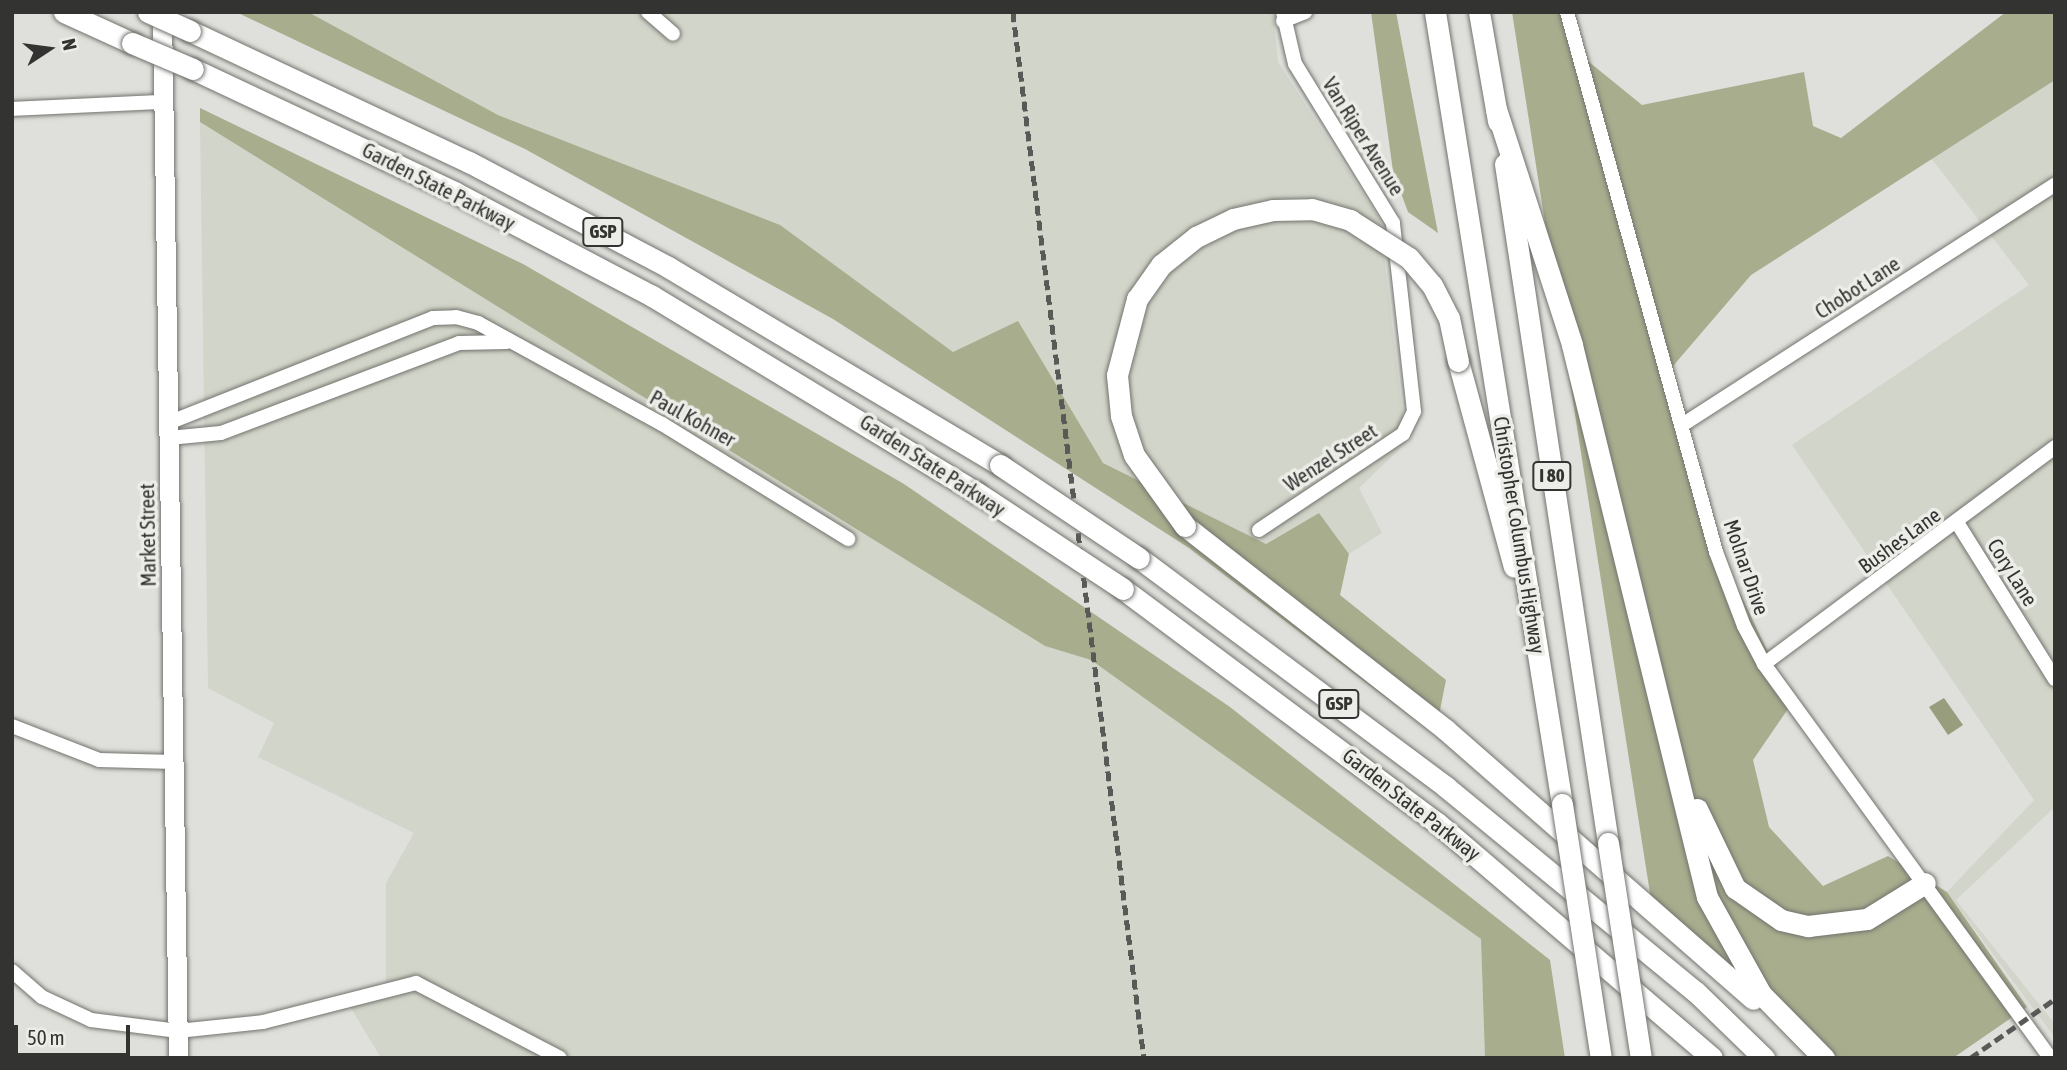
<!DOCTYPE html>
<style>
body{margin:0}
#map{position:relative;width:2067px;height:1070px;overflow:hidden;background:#dfe0db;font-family:"Asap Condensed",sans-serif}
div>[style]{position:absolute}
.built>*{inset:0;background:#d2d5c9}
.forest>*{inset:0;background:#a7ad8d}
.water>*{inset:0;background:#989d7e}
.roads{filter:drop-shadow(0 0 2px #72736e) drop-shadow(0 0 2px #72736e)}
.minor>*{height:14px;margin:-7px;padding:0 7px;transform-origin:7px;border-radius:7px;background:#fff}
.major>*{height:19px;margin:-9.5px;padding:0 9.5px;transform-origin:9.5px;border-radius:9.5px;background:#fff}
.highway>*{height:21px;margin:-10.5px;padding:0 10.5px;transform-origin:10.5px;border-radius:10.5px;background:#fff}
.rail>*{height:4.5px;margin-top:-2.25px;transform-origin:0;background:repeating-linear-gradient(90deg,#595a57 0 10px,transparent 0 15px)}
.bridges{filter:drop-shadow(0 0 2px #72736e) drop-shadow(0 0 2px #72736e)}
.highway-bridge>*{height:21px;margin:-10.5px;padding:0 10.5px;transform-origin:10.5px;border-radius:10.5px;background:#fff}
span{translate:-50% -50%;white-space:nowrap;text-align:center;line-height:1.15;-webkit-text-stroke:7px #ecede8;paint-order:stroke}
.shield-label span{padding:2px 5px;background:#ecede8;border:2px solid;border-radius:5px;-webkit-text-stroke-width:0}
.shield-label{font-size:19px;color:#333331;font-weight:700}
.street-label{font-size:21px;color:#333331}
.frame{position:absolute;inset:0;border:14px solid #333331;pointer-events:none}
.north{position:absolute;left:14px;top:14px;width:70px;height:70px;-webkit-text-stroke:5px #ecede8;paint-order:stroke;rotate:77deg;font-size:19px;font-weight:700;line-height:28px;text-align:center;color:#333331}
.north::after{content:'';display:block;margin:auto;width:24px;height:32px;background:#333331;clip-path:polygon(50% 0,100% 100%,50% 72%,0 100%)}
.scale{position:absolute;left:14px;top:1025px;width:116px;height:32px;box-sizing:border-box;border:4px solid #333331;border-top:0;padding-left:9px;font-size:21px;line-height:24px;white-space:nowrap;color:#333331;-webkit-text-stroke:5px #ecede8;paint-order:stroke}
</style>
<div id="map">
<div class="built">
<div style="clip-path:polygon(308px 12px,1273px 12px,1278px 62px,1380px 220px,1406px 443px,1359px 488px,1382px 533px,1349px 554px,1319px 513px,1266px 544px,1103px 463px,1018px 322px,953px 352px,779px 225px,498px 115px)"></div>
<div style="clip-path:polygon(2055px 80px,2055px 807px,1956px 900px,2055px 1024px,2055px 1038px,1947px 892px,2034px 800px,1792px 445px,2029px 285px,1931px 158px)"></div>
<div style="clip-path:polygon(200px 122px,1045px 646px,1091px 660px,1481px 939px,1485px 1058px,381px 1058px,349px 1005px,386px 991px,386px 883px,414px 833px,258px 757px,274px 723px,208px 688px)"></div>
</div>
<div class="forest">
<div style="clip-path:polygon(236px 12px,308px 12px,498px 115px,780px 225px,953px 352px,1018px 321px,1103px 463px,1266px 544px,1319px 513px,1349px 554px,1340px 595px,1446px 680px,1435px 735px,1189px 548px,833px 319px,525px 149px)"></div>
<div style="clip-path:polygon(1371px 12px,1396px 12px,1438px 233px,1408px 212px,1393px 171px)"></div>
<div style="clip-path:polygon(1512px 12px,1567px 12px,1578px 53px,1642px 105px,1804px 72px,1813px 126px,1841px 138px,2006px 12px,2055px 12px,2055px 80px,1751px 275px,1667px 373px,1712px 534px,1792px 703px,1753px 760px,1769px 827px,1823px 886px,1888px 856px,1947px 892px,2027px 1007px,1953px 1058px,1836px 1058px,1652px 906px)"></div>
<div style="clip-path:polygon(200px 108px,523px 264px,904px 484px,1230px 707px,1550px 960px,1565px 1058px,1485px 1058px,1481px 939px,1091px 660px,1045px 646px,200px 122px)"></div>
</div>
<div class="water">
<div style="clip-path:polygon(1944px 698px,1963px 725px,1948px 735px,1929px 707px)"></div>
</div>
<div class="roads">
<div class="minor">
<div style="left:648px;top:12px;width:33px;rotate:41deg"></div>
<div style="left:1567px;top:12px;width:560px;rotate:74.57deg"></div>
<div style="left:1716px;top:552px;width:79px;rotate:69.3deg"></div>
<div style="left:1744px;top:626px;width:43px;rotate:62.2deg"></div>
<div style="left:1764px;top:664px;width:487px;rotate:54deg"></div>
<div style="left:1283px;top:21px;width:24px;rotate:-22deg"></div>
<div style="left:12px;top:109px;width:151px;rotate:-2.7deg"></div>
<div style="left:168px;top:423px;width:285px;rotate:-21.6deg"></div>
<div style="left:433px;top:318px;width:23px;rotate:-2deg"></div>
<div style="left:456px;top:317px;width:23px;rotate:15deg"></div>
<div style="left:478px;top:323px;width:210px;rotate:28.8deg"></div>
<div style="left:662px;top:424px;width:219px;rotate:31.7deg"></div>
<div style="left:1682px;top:425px;width:444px;rotate:-32.8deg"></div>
<div style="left:169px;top:438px;width:52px;rotate:-5.5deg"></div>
<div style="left:221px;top:433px;width:254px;rotate:-20.7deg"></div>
<div style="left:459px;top:343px;width:48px;rotate:-1.2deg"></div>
<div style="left:1958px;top:524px;width:183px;rotate:58deg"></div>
<div style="left:1259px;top:530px;width:173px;rotate:-33.7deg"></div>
<div style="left:1403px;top:434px;width:25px;rotate:-64deg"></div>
<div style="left:1414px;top:411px;width:189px;rotate:-96.4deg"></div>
<div style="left:1393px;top:223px;width:187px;rotate:-121.6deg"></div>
<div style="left:1295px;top:64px;width:53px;rotate:-103deg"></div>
<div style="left:1764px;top:664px;width:363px;rotate:-36.7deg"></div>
<div style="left:12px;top:726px;width:93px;rotate:21.3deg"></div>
<div style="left:99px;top:760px;width:75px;rotate:1.5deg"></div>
<div style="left:12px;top:971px;width:40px;rotate:41deg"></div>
<div style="left:42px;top:997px;width:54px;rotate:25.1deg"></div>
<div style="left:91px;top:1020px;width:88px;rotate:7.2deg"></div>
<div style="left:178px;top:1031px;width:85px;rotate:-6deg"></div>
<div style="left:263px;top:1022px;width:158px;rotate:-14.3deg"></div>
<div style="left:416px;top:983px;width:162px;rotate:27.5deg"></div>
</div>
<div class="major">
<div style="left:162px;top:12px;width:1046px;rotate:89.12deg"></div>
</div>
<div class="highway">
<div style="left:64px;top:12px;width:75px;rotate:24.5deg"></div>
<div style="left:1435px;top:12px;width:802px;rotate:80.89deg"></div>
<div style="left:1479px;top:12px;width:111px;rotate:80.1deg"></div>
<div style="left:190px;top:31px;width:308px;rotate:25.2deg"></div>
<div style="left:469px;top:162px;width:225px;rotate:27.8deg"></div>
<div style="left:668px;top:267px;width:387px;rotate:30.8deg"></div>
<div style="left:193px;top:69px;width:289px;rotate:25.2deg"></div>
<div style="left:454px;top:192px;width:224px;rotate:27.7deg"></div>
<div style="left:652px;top:296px;width:379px;rotate:31.2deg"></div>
<div style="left:1496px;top:109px;width:248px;rotate:72.1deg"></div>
<div style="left:1572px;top:345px;width:568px;rotate:76.26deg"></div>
<div style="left:1707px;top:897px;width:111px;rotate:60.9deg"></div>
<div style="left:1761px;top:994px;width:90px;rotate:45.5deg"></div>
<div style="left:1505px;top:164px;width:687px;rotate:81.37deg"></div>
<div style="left:1458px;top:361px;width:213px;rotate:74.8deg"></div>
<div style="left:1185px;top:526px;width:331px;rotate:38deg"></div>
<div style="left:1446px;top:730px;width:408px;rotate:41.2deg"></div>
<div style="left:1139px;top:558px;width:383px;rotate:36.7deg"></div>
<div style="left:1446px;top:787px;width:323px;rotate:39.4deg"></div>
<div style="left:1696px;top:992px;width:95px;rotate:44.1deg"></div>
<div style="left:1123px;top:589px;width:390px;rotate:36.7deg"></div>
<div style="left:1436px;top:822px;width:363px;rotate:40.5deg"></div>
<div style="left:1697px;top:809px;width:88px;rotate:64.3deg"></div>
<div style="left:1735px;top:888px;width:56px;rotate:34.8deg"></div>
<div style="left:1781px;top:920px;width:28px;rotate:13deg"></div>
<div style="left:1808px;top:926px;width:59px;rotate:-6.8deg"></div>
<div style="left:1867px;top:919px;width:68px;rotate:-31.8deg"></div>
</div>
</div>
<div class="rail">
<div style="left:1013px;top:12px;width:1054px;rotate:82.86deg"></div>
<div style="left:1970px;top:1058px;width:103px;rotate:-34.8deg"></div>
</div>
<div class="bridges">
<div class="highway-bridge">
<div style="left:148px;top:12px;width:46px;rotate:24.3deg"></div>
<div style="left:132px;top:43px;width:66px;rotate:23.1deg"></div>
<div style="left:1000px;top:465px;width:167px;rotate:33.8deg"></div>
<div style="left:976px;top:492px;width:176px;rotate:33.4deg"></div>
<div style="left:1185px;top:526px;width:87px;rotate:-125.7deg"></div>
<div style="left:1134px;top:455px;width:41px;rotate:-108.4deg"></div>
<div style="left:1121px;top:416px;width:41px;rotate:-95.6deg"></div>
<div style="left:1117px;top:375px;width:79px;rotate:-75.3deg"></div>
<div style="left:1137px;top:299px;width:42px;rotate:-54.8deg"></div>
<div style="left:1161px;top:265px;width:45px;rotate:-38.7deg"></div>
<div style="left:1196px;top:237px;width:41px;rotate:-25.9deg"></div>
<div style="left:1233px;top:219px;width:41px;rotate:-12.7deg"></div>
<div style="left:1273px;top:210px;width:39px;rotate:-1deg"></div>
<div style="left:1312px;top:209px;width:40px;rotate:16deg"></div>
<div style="left:1350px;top:220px;width:70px;rotate:32.8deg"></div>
<div style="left:1409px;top:258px;width:35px;rotate:50deg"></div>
<div style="left:1432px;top:285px;width:37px;rotate:63deg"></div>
<div style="left:1449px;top:318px;width:44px;rotate:78.2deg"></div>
<div style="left:1562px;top:804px;width:257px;rotate:81.3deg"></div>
<div style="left:1608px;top:843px;width:218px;rotate:81.3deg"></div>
</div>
</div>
<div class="shield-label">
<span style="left:603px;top:232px">GSP</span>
<span style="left:1552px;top:476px">I 80</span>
<span style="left:1339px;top:704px">GSP</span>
</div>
<div class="street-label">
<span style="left:1364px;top:136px;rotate:58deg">Van Riper Avenue</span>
<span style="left:439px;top:186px;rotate:27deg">Garden State Parkway</span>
<span style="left:1857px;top:287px;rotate:-33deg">Chobot Lane</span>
<span style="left:693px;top:418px;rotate:29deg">Paul Kohner</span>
<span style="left:1330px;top:457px;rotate:-33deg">Wenzel Street</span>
<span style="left:933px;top:465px;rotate:33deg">Garden State Parkway</span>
<span style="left:147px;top:535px;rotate:-91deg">Market Street</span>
<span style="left:1520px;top:535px;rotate:81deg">Christopher Columbus Highway</span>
<span style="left:1899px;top:540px;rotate:-36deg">Bushes Lane</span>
<span style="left:1747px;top:567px;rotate:71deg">Molnar Drive</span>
<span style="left:2013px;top:572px;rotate:58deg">Cory Lane</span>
<span style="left:1412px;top:804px;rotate:38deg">Garden State Parkway</span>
</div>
<div class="frame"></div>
<div class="north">N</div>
<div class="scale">50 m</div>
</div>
